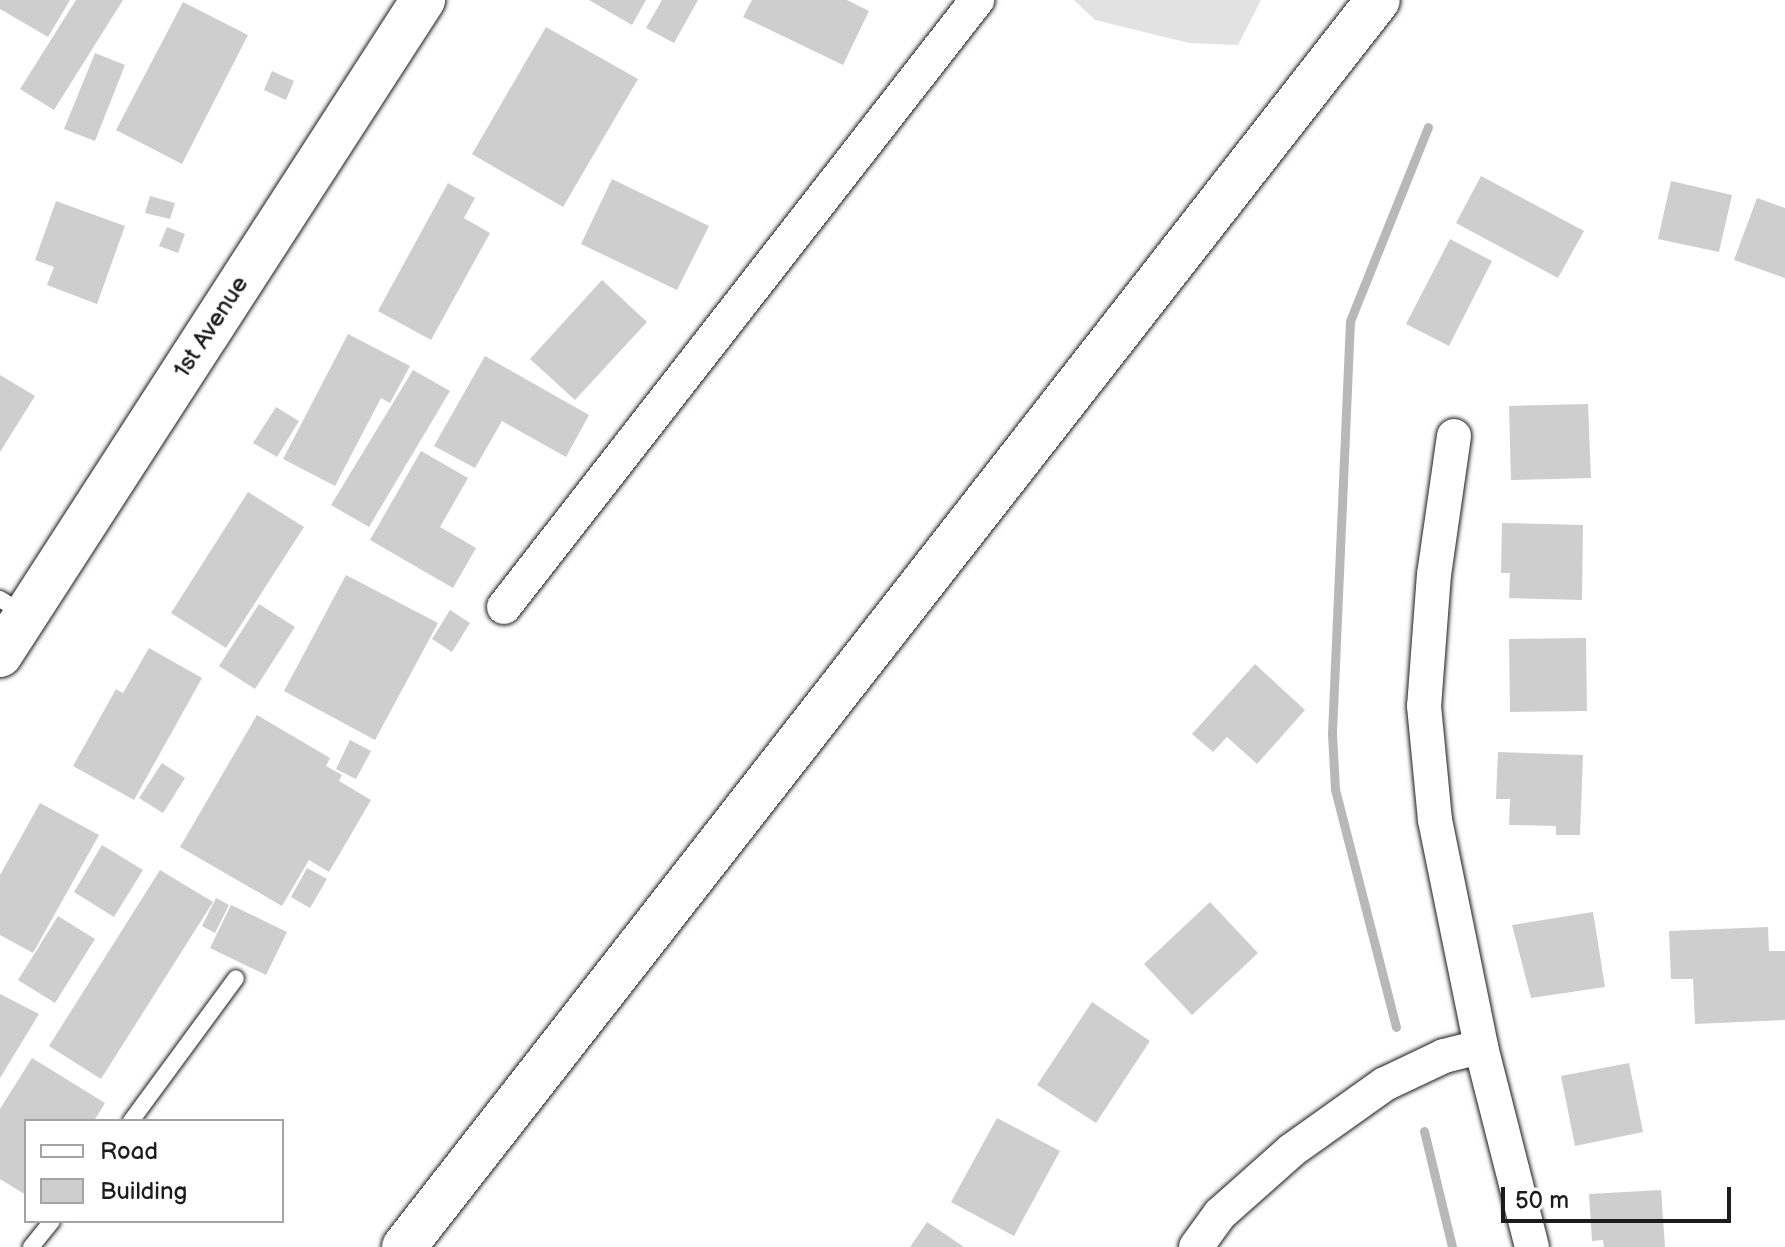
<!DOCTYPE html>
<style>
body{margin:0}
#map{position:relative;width:1785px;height:1247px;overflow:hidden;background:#fff;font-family:"Balsamiq Sans",sans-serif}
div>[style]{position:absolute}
.green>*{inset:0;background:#e2e2e2}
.stream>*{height:9px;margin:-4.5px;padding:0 4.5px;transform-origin:4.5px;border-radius:4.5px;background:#b8b8b8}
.building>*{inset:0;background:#cecece}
.roads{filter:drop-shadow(0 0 2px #1c1c1c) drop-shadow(0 0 2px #1c1c1c)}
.lane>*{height:16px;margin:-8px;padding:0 8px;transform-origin:8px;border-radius:8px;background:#fff}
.street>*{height:34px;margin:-17px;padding:0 17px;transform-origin:17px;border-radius:17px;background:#fff}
.secondary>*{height:44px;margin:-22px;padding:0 22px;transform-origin:22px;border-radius:22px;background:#fff}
.primary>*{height:44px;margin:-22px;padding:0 22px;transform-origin:22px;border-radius:22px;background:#fff}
span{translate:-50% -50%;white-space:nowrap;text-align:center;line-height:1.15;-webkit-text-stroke:7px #fff;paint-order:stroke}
.street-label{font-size:24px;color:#1c1c1c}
.legend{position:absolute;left:24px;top:1119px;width:260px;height:104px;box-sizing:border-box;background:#fff;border:2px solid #a4a4a4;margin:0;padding:10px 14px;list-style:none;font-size:24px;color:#1c1c1c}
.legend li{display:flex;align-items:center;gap:16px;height:40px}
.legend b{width:40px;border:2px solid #a4a4a4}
.scale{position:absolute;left:1501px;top:1187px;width:230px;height:36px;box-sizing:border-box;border:4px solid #1c1c1c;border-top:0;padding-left:10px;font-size:24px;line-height:28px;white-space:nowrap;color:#1c1c1c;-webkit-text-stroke:6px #fff;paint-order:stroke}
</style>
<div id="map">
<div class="green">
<div style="clip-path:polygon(1074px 0,1261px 0,1238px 45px,1189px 43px,1095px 20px)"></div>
</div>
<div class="stream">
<div style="left:1396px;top:1027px;width:246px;rotate:-104.4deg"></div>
<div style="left:1335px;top:789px;width:56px;rotate:-93.1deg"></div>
<div style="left:1332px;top:733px;width:412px;rotate:-87.5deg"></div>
<div style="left:1350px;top:321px;width:209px;rotate:-68.1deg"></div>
<div style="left:1424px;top:1131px;width:119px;rotate:76.4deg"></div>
</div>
<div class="building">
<div style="clip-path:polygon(0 0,70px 0,48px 37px,0 9px)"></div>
<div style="clip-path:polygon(76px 0,123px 0,54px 110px,20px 89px)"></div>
<div style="clip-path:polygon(589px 0,646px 0,632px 25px)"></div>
<div style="clip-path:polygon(662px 0,698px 0,674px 43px,646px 28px)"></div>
<div style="clip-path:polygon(752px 0,847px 0,869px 11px,843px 65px,743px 17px)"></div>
<div style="clip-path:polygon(183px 2px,248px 35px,182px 164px,116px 130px)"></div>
<div style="clip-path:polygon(546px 27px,638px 79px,563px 207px,472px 154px)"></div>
<div style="clip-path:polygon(95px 53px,125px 65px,95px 141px,64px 129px)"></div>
<div style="clip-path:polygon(272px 71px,294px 81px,286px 100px,264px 90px)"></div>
<div style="clip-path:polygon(1481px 176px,1584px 231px,1558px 278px,1456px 223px)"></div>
<div style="clip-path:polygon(612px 179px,709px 226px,677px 290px,581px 244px)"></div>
<div style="clip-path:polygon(1671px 181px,1732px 195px,1719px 252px,1658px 239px)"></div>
<div style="clip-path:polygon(448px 183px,475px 198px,464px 218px,490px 233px,431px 340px,378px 311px)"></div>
<div style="clip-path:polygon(150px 196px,175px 203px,170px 219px,145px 213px)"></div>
<div style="clip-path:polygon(1757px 198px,1785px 208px,1785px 278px,1734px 260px)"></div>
<div style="clip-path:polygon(56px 201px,125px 226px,97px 304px,47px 285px,54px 267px,35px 260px)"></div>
<div style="clip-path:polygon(167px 227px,185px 234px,178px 253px,159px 246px)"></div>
<div style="clip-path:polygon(1450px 239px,1492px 261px,1449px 346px,1406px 324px)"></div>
<div style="clip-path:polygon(602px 280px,647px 322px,575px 400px,530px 359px)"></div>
<div style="clip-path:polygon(348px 334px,410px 366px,390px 403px,381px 398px,335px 486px,283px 459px)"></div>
<div style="clip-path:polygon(485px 356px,589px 415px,566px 457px,502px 421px,475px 468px,434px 446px)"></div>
<div style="clip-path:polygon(413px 370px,450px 391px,369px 527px,331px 505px)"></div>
<div style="clip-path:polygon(0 375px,35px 396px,0 452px)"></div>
<div style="clip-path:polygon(1588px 404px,1591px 478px,1511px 480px,1509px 406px)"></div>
<div style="clip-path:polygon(276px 407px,299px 421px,277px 457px,253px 443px)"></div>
<div style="clip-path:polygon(421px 451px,468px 478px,440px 527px,476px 548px,453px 588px,370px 540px)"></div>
<div style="clip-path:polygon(248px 492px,304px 527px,226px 648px,171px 613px)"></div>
<div style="clip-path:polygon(1502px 523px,1583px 525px,1582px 600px,1509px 598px,1510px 573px,1501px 573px)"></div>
<div style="clip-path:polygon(346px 575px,438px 623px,375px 740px,284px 691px)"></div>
<div style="clip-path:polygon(259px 604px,295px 627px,255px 689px,219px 666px)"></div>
<div style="clip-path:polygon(450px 610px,470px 623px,452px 652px,432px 639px)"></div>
<div style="clip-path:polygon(1586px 638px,1587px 711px,1510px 712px,1509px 639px)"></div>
<div style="clip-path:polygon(149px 648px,202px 678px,134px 800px,73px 766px,116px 689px,123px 693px)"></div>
<div style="clip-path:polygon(1255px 664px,1305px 710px,1257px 764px,1227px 737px,1213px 752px,1192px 734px)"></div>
<div style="clip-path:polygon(257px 715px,330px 758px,326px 766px,342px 775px,339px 781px,371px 800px,329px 872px,309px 860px,282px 906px,180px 847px)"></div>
<div style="clip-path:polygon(350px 740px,371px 751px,356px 779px,336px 769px)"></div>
<div style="clip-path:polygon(1498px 752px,1583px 755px,1580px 835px,1556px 835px,1556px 826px,1509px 825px,1510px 799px,1496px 799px)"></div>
<div style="clip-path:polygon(162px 763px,185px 778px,163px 813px,139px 798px)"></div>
<div style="clip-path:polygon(40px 803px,99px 835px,33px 953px,0 935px,0 875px)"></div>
<div style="clip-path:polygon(102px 845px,143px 870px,114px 917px,74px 892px)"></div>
<div style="clip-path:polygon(307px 868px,327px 879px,310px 908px,291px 897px)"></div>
<div style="clip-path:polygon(160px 870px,213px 902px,101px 1079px,49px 1046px)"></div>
<div style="clip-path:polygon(216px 898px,229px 905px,215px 933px,202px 926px)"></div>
<div style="clip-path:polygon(1210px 902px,1258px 953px,1192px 1015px,1144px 964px)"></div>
<div style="clip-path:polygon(231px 905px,287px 932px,266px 975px,210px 948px)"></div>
<div style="clip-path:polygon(1593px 912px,1605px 987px,1531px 998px,1512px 925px)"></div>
<div style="clip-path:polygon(58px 916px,95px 939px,55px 1003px,18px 980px)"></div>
<div style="clip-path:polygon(1768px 927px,1769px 951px,1785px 951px,1785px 1020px,1695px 1024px,1693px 979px,1671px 979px,1669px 931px)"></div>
<div style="clip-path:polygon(0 994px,39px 1014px,0 1078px)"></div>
<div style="clip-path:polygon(1092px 1002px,1150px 1041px,1096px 1123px,1037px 1085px)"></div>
<div style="clip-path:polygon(32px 1058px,105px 1103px,94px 1121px,26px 1121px,26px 1195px,0 1179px,0 1109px)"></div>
<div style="clip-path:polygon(1629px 1063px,1643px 1132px,1575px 1146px,1561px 1076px)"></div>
<div style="clip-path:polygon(997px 1118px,1060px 1151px,1014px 1236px,951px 1202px)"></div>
<div style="clip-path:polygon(1661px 1190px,1665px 1247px,1604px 1247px,1603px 1240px,1592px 1241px,1589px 1194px)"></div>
<div style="clip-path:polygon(927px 1222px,964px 1247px,910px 1247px)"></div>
</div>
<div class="roads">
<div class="lane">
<div style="left:0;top:599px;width:28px;rotate:32deg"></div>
<div style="left:131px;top:1121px;width:177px;rotate:-53.7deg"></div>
<div style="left:31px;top:1247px;width:33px;rotate:-51deg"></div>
</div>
<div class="street">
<div style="left:1454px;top:436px;width:139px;rotate:98.2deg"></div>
<div style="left:1434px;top:574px;width:132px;rotate:94.3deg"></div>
<div style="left:1424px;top:706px;width:115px;rotate:84.5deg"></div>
<div style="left:1435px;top:820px;width:232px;rotate:78.5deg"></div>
<div style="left:1481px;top:1047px;width:206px;rotate:75.7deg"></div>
<div style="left:504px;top:607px;width:770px;rotate:-52.07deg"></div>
<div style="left:1196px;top:1247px;width:41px;rotate:-54deg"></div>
<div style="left:1220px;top:1214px;width:96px;rotate:-41.6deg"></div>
<div style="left:1292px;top:1150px;width:114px;rotate:-35.4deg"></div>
<div style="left:1385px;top:1084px;width:65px;rotate:-25.4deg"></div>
<div style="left:1444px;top:1056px;width:38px;rotate:-14deg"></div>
</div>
<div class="secondary">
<div style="left:0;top:655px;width:780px;rotate:-57.15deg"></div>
</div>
<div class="primary">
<div style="left:404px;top:1247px;width:1582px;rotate:-52.01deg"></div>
</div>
</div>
<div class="street-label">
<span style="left:211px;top:327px;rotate:-57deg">1st Avenue</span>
</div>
<ul class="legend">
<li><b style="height:10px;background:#fff"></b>Road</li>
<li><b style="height:22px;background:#cecece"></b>Building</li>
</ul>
<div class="scale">50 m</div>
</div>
